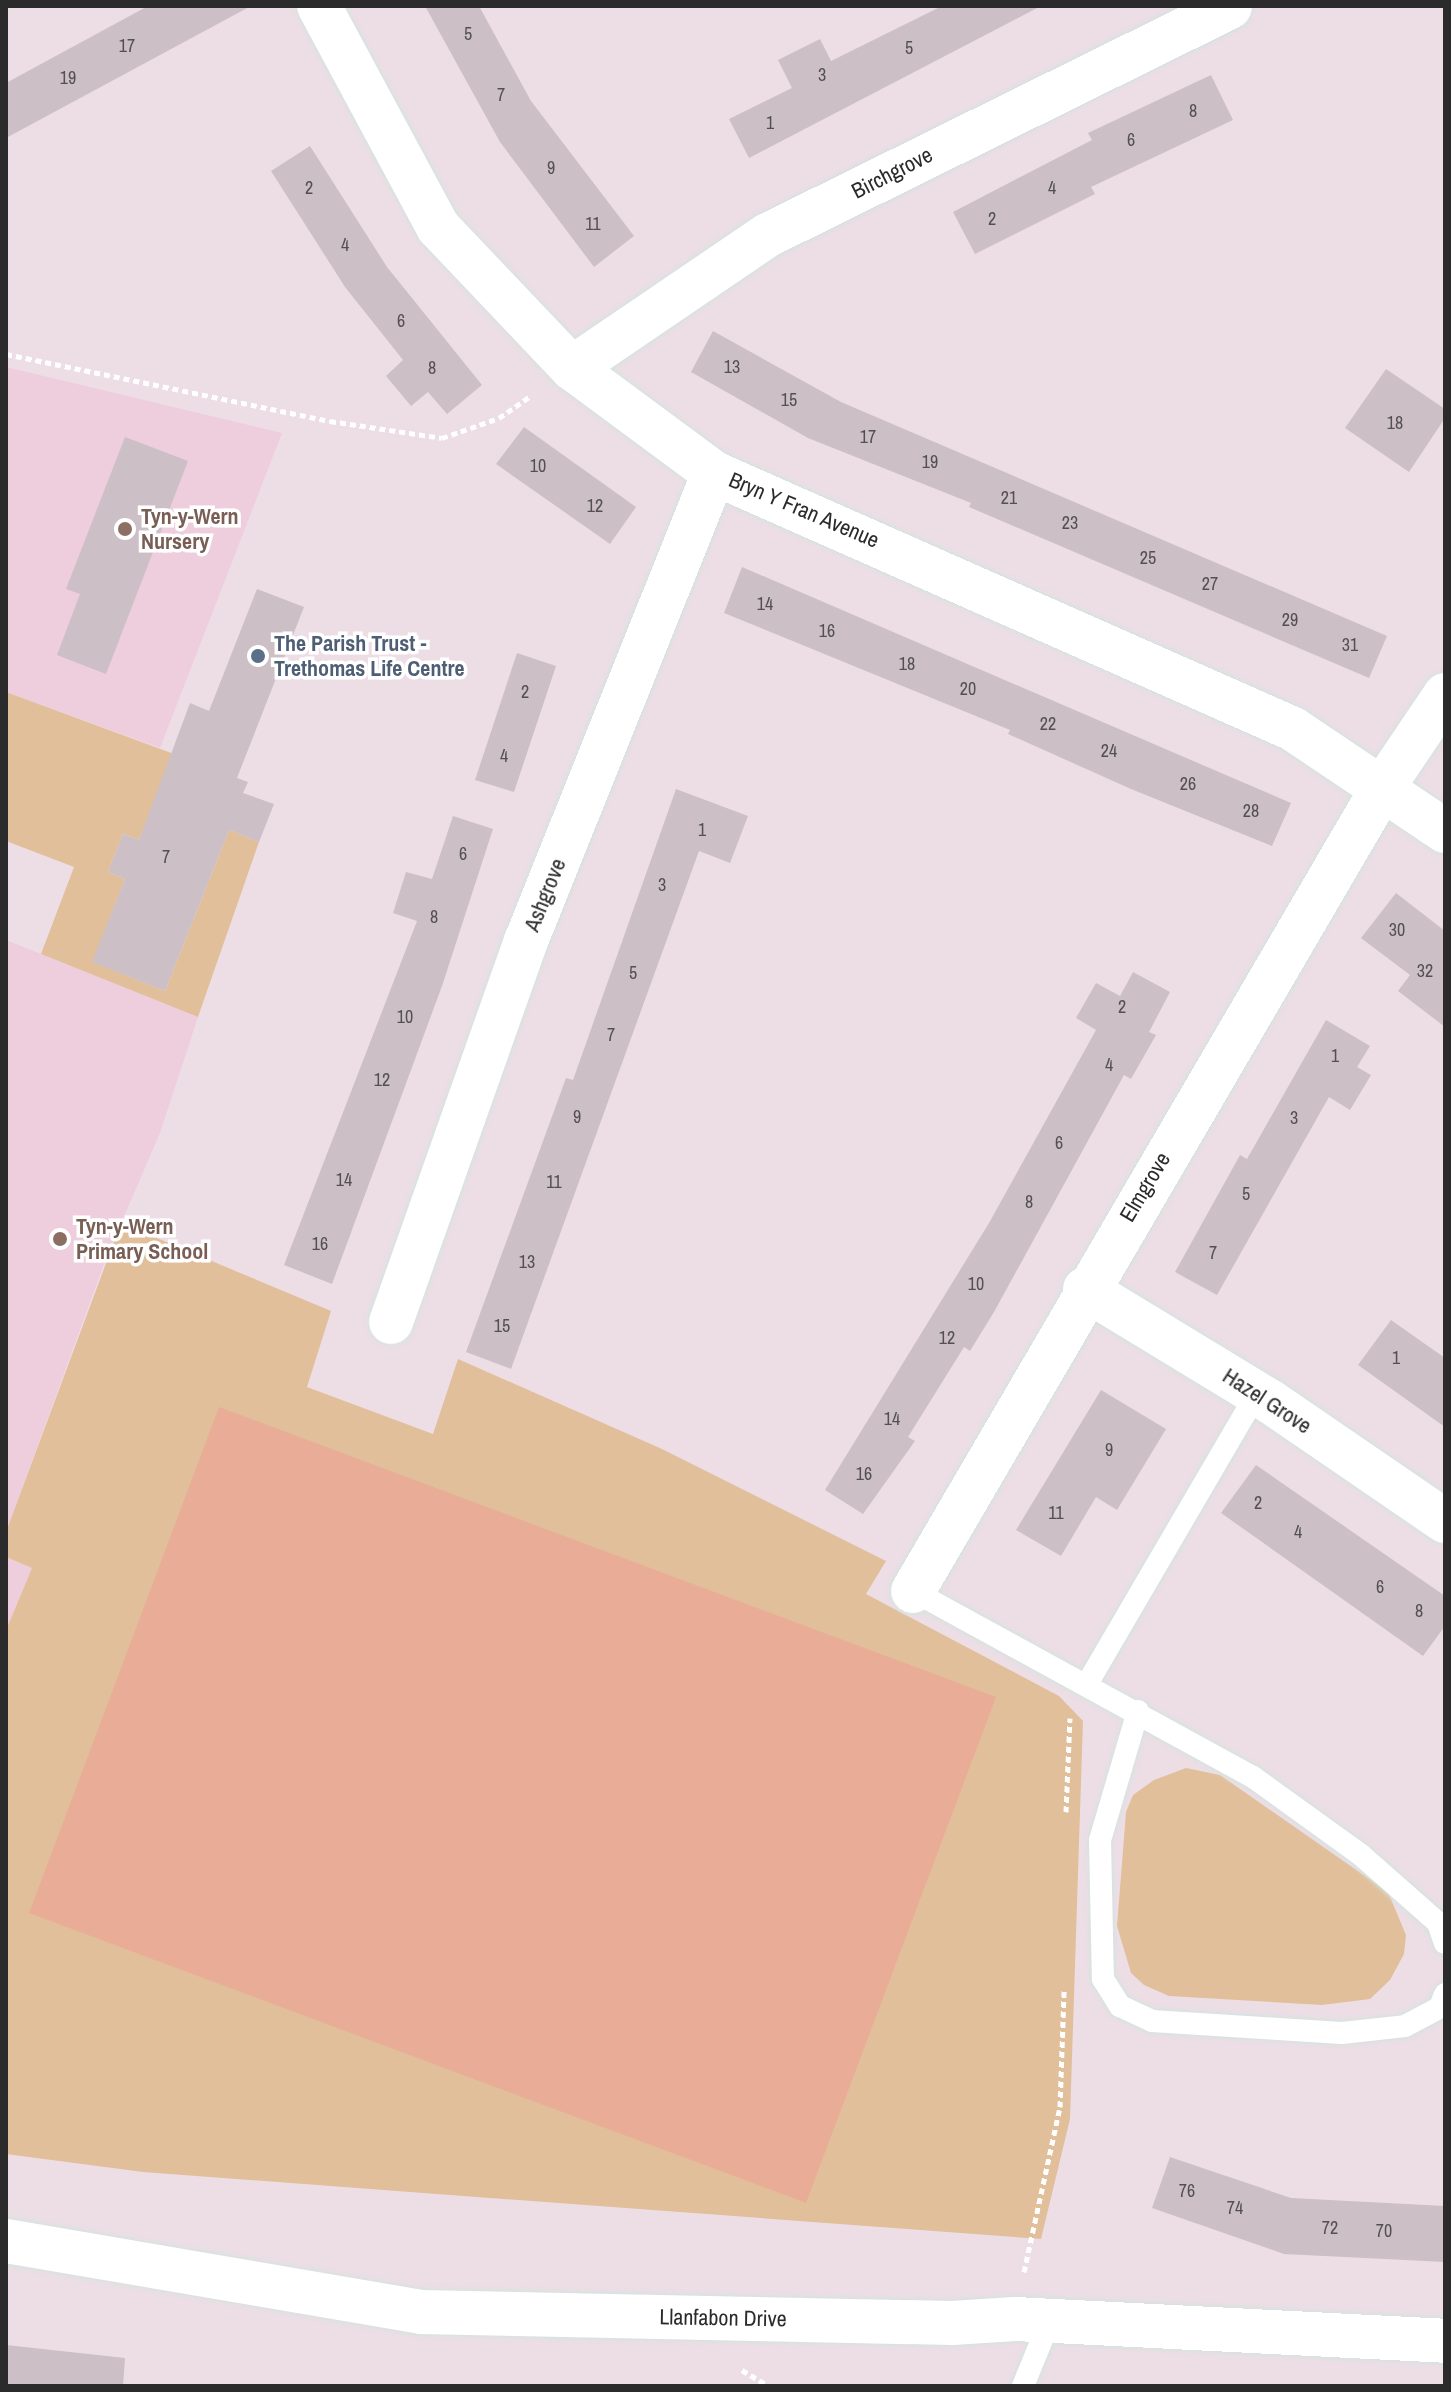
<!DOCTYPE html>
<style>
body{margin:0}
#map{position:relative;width:1451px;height:2392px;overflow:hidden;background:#eddee6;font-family:"Archivo Narrow",sans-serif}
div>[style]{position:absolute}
.education>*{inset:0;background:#eecddd}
.green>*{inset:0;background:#e2bf9b}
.pitch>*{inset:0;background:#e9ad97}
.building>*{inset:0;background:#ccbfc6}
.path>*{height:5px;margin-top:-2.5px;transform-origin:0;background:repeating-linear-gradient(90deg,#fff 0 6px,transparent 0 10px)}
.roads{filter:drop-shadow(0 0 2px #d3e3de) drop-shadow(0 0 2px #d3e3de)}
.lane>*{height:22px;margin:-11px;padding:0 11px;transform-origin:11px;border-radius:11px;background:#fff}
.street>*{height:44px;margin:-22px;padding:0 22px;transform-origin:22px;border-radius:22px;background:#fff}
.secondary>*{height:44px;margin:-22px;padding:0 22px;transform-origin:22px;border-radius:22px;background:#fff}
.dots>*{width:22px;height:22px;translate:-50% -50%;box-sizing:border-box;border:4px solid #fff;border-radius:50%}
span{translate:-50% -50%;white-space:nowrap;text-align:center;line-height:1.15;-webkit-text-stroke:7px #fff;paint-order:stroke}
.number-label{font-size:18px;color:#535052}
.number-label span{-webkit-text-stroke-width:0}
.street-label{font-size:22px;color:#2b2b2b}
.education-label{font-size:22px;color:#785e54;font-weight:700}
.left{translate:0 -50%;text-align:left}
.service-label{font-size:22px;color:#4e5e75;font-weight:700}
.frame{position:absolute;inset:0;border:8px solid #2b2b2b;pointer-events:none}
</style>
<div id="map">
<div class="education">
<div style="clip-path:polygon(6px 367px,282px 433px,160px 748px,6px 692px)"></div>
<div style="clip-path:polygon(6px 940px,198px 1017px,160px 1133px,107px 1256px,6px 1532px)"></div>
<div style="clip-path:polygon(6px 1557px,32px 1568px,6px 1630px)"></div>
</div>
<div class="green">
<div style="clip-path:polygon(6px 692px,174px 754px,139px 840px,123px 834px,108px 872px,125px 879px,93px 962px,165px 991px,229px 830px,259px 842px,198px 1017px,41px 954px,74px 867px,6px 841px)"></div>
<div style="clip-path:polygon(121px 1223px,331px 1311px,307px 1387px,433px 1434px,458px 1359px,662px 1449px,886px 1561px,866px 1594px,1059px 1696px,1083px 1721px,1070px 2119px,1041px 2239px,143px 2172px,6px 2154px,6px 1630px,32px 1568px,6px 1557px,6px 1532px)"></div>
<div style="clip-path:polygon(1186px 1768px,1220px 1775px,1388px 1892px,1406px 1935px,1404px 1954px,1390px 1980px,1370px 1999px,1322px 2005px,1169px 1996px,1144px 1985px,1131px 1973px,1117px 1926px,1126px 1812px,1133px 1795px,1154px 1780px)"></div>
</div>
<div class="pitch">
<div style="clip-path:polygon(219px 1407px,996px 1697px,806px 2203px,29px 1913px)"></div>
</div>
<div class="building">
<div style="clip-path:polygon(148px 6px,251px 6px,6px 138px,6px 83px)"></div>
<div style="clip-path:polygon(425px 6px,479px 6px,531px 101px,634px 236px,594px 267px,500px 142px)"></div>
<div style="clip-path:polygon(942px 6px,1041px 6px,749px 158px,729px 119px,792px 88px,778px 60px,820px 39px,831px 61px)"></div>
<div style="clip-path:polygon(1211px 75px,1233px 120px,1091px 187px,1095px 194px,975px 254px,953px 212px,1092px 140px,1088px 133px)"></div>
<div style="clip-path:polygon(310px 146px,387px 267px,482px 385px,447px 414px,428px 392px,411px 406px,386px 376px,403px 360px,345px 287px,271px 171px)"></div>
<div style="clip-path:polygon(713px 331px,841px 402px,1387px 636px,1369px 678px,969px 507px,971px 503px,808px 438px,691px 372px)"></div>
<div style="clip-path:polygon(1386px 369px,1445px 409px,1445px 418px,1409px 472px,1345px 428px)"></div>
<div style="clip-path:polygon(524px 427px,636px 507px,610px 544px,496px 464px)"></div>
<div style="clip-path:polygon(125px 437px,188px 461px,106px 674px,57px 655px,80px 594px,66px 589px)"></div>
<div style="clip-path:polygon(742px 567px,1291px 803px,1272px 846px,1131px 789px,1008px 734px,1010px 730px,724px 613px)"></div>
<div style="clip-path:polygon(257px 589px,304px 607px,237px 778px,248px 782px,243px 793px,274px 804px,259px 842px,229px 830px,165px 991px,92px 962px,125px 879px,108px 872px,123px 834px,139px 840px,190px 703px,209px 711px)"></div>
<div style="clip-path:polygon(517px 653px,556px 666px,514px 792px,475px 780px)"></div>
<div style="clip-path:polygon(676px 789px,748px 816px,730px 863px,699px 851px,511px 1369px,466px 1352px,566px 1078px,573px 1080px)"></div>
<div style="clip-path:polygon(453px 816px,493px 829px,442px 986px,332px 1284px,284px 1265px,417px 921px,393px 913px,406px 872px,432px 879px)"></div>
<div style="clip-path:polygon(1396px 893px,1445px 931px,1445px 1027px,1398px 991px,1410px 975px,1361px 938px)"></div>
<div style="clip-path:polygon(1133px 972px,1170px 992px,1149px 1032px,1156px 1035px,1131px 1079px,1124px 1075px,994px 1312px,970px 1351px,964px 1347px,908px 1437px,915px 1441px,863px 1514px,825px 1490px,989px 1223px,1096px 1030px,1076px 1018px,1096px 983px,1120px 996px)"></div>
<div style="clip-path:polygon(1326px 1020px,1370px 1046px,1357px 1067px,1371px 1075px,1350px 1110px,1329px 1097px,1217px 1295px,1175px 1272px,1240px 1155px,1247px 1159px)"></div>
<div style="clip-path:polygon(1391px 1320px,1445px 1358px,1445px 1427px,1358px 1365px)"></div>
<div style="clip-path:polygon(1101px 1390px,1166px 1429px,1117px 1510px,1096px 1497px,1061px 1556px,1016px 1530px)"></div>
<div style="clip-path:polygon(1256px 1465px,1445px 1596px,1445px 1626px,1423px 1656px,1221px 1513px)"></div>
<div style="clip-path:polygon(1170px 2157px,1291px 2198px,1445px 2206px,1445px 2262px,1284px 2254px,1152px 2208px)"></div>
<div style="clip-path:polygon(6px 2345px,125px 2358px,123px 2386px,6px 2386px)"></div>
</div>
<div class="path">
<div style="left:6px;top:354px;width:331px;rotate:11.7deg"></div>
<div style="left:330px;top:421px;width:113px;rotate:8.6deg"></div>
<div style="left:442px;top:438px;width:60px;rotate:-19.3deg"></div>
<div style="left:499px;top:418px;width:39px;rotate:-35deg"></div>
<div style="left:1066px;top:1812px;width:94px;rotate:-87.6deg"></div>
<div style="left:1024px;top:2272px;width:169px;rotate:-77.7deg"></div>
<div style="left:1060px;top:2107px;width:117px;rotate:-88deg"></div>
<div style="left:742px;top:2370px;width:31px;rotate:31deg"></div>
</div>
<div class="roads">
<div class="lane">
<div style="left:913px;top:1591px;width:388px;rotate:28.7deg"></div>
<div style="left:1253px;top:1777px;width:133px;rotate:35.8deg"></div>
<div style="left:1361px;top:1855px;width:103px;rotate:41.4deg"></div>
<div style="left:1438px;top:1923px;width:21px;rotate:71deg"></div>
<div style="left:1087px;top:1684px;width:337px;rotate:-59.7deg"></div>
<div style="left:1138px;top:1711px;width:134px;rotate:106.4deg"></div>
<div style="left:1100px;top:1840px;width:139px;rotate:88.8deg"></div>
<div style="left:1103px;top:1979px;width:32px;rotate:58deg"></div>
<div style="left:1120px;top:2006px;width:35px;rotate:25deg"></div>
<div style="left:1152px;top:2021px;width:190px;rotate:3.6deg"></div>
<div style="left:1342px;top:2033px;width:63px;rotate:-6.3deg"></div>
<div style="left:1405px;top:2026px;width:40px;rotate:-28deg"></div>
<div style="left:1440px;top:2007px;width:14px;rotate:-69deg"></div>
<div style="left:1023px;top:2386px;width:66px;rotate:-67.7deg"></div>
</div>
<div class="street">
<div style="left:319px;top:6px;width:251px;rotate:61.7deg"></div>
<div style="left:438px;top:227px;width:195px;rotate:46.5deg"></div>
<div style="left:572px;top:368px;width:177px;rotate:36.5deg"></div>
<div style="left:714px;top:473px;width:633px;rotate:23.85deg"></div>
<div style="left:1293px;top:729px;width:183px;rotate:33.9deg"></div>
<div style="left:572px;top:368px;width:237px;rotate:-34.2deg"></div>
<div style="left:768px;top:235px;width:515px;rotate:-26.27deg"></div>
<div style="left:1085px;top:1289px;width:218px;rotate:31.3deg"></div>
<div style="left:1271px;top:1402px;width:211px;rotate:34.4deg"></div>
<div style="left:391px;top:1322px;width:404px;rotate:-70.5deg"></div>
<div style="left:526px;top:941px;width:504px;rotate:-68.11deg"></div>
<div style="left:913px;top:1591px;width:931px;rotate:-59.69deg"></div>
<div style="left:1383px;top:787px;width:111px;rotate:-56deg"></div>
</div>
<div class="secondary">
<div style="left:6px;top:2241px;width:421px;rotate:9.7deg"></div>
<div style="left:421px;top:2312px;width:531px;rotate:1.19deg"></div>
<div style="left:952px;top:2323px;width:63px;rotate:-3.6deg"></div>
<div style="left:1015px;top:2319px;width:431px;rotate:2.9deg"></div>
</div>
</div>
<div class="dots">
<div style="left:125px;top:529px;background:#8d6e63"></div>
<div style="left:258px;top:656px;background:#5c6f8a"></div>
<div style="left:60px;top:1239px;background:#8d6e63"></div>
</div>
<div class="number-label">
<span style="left:468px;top:34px">5</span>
<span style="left:127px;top:46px">17</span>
<span style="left:909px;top:48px">5</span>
<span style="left:822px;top:75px">3</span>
<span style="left:68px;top:78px">19</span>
<span style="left:501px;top:95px">7</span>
<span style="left:1193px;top:111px">8</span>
<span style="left:770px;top:123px">1</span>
<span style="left:1131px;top:140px">6</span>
<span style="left:551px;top:168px">9</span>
<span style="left:309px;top:188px">2</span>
<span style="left:1052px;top:188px">4</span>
<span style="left:992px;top:219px">2</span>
<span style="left:593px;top:224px">11</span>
<span style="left:345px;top:245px">4</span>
<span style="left:401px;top:321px">6</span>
<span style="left:732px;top:367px">13</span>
<span style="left:432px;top:368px">8</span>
<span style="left:789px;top:400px">15</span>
<span style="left:1395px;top:423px">18</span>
<span style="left:868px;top:437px">17</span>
<span style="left:930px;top:462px">19</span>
<span style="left:538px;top:466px">10</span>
<span style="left:1009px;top:498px">21</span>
<span style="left:595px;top:506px">12</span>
<span style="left:1070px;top:523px">23</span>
<span style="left:1148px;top:558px">25</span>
<span style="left:1210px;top:584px">27</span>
<span style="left:765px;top:604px">14</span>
<span style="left:1290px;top:620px">29</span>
<span style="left:827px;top:631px">16</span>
<span style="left:1350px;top:645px">31</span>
<span style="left:907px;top:664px">18</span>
<span style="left:968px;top:689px">20</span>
<span style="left:525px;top:692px">2</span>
<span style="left:1048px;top:724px">22</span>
<span style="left:1109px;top:751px">24</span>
<span style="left:504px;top:756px">4</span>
<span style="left:1188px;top:784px">26</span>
<span style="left:1251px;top:811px">28</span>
<span style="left:702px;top:830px">1</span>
<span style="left:463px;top:854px">6</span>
<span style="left:166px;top:857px">7</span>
<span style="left:662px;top:885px">3</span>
<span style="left:434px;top:917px">8</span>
<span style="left:1397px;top:930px">30</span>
<span style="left:1425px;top:971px">32</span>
<span style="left:633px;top:973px">5</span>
<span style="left:1122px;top:1007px">2</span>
<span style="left:405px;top:1017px">10</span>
<span style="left:611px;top:1035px">7</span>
<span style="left:1335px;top:1056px">1</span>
<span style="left:1109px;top:1065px">4</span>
<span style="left:382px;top:1080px">12</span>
<span style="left:577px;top:1117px">9</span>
<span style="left:1294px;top:1118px">3</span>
<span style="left:1059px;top:1143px">6</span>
<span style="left:344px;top:1180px">14</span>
<span style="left:554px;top:1182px">11</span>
<span style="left:1246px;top:1194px">5</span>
<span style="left:1029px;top:1202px">8</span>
<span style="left:320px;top:1244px">16</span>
<span style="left:1213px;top:1253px">7</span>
<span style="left:527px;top:1262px">13</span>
<span style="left:976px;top:1284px">10</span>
<span style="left:502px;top:1326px">15</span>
<span style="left:947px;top:1338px">12</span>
<span style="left:1396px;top:1358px">1</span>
<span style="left:892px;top:1419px">14</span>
<span style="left:1109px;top:1450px">9</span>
<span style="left:864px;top:1474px">16</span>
<span style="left:1258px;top:1503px">2</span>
<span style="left:1056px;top:1513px">11</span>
<span style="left:1298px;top:1532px">4</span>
<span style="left:1380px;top:1587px">6</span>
<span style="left:1419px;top:1611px">8</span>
<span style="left:1187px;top:2191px">76</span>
<span style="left:1235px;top:2208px">74</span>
<span style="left:1330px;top:2228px">72</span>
<span style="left:1384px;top:2231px">70</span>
</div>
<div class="street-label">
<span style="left:892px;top:173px;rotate:-27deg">Birchgrove</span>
<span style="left:804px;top:510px;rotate:23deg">Bryn Y Fran Avenue</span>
<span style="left:545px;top:895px;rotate:-68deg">Ashgrove</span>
<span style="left:1145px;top:1187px;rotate:-59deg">Elmgrove</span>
<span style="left:1267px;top:1401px;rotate:33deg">Hazel Grove</span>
<span style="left:723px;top:2318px;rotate:1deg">Llanfabon Drive</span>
</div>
<div class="education-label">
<span class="left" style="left:141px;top:529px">Tyn-y-Wern<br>Nursery</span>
<span class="left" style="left:76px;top:1239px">Tyn-y-Wern<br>Primary School</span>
</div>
<div class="service-label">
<span class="left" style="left:274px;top:656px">The Parish Trust -<br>Trethomas Life Centre</span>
</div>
<div class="frame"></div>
</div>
